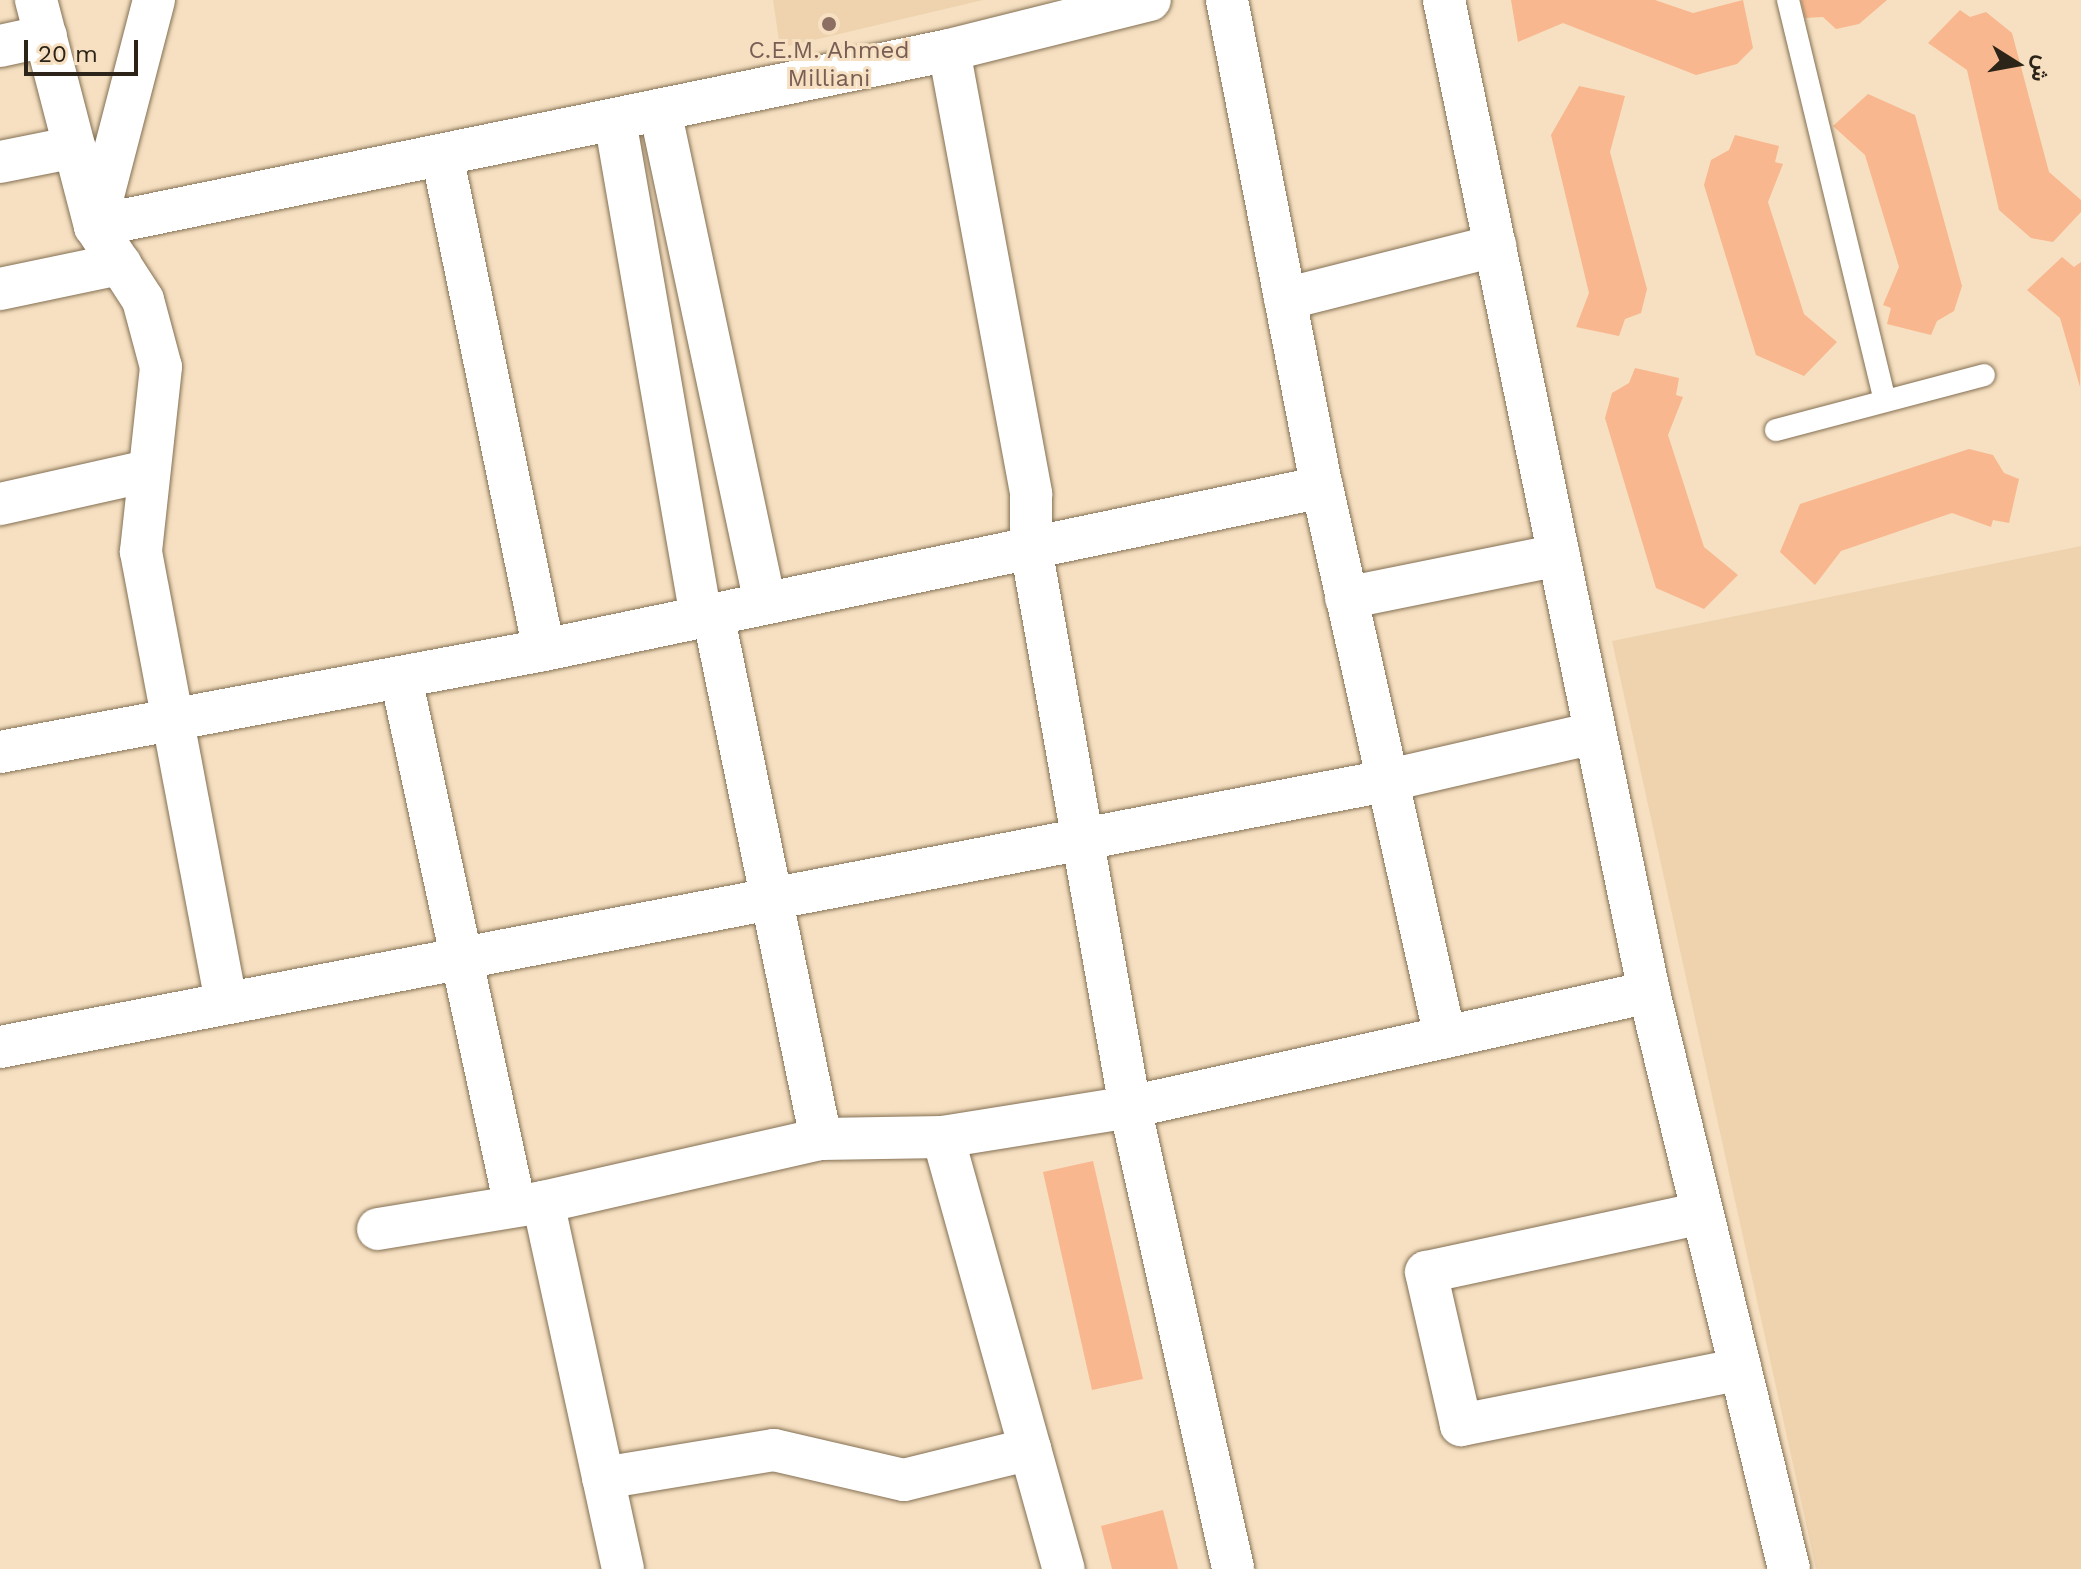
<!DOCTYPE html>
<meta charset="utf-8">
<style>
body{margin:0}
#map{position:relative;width:2081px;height:1569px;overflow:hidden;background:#f6e0c1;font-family:"Work Sans",Vazirmatn,sans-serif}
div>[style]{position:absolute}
.built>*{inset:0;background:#eed3ae}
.building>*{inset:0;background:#f8b78e}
.roads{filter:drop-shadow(0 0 2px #847054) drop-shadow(0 0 2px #847054)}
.lane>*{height:22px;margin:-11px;padding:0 11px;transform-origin:11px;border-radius:11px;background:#fff}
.street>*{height:42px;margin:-21px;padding:0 21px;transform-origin:21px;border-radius:21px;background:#fff}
.dots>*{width:22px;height:22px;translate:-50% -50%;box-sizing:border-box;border:4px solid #f6e0c1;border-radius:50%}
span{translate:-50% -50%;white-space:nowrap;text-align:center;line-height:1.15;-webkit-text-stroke:6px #f6e0c1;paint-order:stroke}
.education-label{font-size:24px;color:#785e54}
.north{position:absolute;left:1977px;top:24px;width:80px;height:80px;-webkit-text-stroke:6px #f6e0c1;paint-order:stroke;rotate:101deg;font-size:22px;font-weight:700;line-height:32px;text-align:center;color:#2c2418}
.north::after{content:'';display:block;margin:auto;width:28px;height:36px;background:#2c2418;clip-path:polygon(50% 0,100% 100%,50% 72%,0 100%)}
.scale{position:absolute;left:24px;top:40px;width:114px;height:36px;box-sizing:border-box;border:4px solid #2c2418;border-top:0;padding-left:10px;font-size:24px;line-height:28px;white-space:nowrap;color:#2c2418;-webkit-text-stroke:6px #f6e0c1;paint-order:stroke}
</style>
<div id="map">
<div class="built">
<div style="clip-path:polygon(773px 0,983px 0,780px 48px)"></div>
<div style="clip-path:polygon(2081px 546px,2081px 1569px,1816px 1569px,1612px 641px)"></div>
</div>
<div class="building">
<div style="clip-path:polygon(1511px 0,1655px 0,1693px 13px,1743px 0,1753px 48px,1737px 64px,1696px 75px,1563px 23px,1518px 42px)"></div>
<div style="clip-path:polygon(1801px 0,1887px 0,1859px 24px,1836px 29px,1823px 17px,1805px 18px)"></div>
<div style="clip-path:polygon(1960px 10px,1970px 17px,1986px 12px,2012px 33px,2049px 172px,2081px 200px,2081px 212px,2053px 242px,2031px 238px,1999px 210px,1967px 70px,1928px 43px)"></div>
<div style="clip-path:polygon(1579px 86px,1625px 96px,1610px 152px,1647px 289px,1641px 313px,1625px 319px,1619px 336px,1576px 327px,1589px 293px,1551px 135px)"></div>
<div style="clip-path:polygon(1868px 94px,1915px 115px,1962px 286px,1954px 311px,1937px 321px,1931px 335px,1887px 324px,1891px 308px,1883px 305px,1899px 267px,1865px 155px,1833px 126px)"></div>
<div style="clip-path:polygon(1735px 135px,1779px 146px,1775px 162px,1783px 164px,1768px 202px,1804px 314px,1837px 342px,1804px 376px,1756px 355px,1704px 185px,1711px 160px,1729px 150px)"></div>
<div style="clip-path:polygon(2062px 257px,2074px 267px,2081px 262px,2080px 387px,2060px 318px,2027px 290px)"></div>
<div style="clip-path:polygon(1635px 368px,1679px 378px,1676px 395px,1683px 397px,1668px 435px,1704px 547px,1738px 575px,1704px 609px,1656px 588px,1605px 418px,1612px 393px,1629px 383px)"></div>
<div style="clip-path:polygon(1969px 449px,1993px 455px,2004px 473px,2019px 479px,2009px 523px,1993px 520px,1991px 527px,1952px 513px,1841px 551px,1815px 585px,1780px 552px,1800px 504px)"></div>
<div style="clip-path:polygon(1093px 1161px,1143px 1379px,1092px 1390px,1043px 1172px)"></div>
<div style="clip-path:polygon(1163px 1510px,1178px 1569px,1112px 1569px,1101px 1526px)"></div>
</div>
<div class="roads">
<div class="lane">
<div style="left:1788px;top:0;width:412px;rotate:76.4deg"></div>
<div style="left:1776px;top:430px;width:215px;rotate:-14.8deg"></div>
</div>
<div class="street">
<div style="left:36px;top:0;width:234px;rotate:75.4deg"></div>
<div style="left:95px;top:226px;width:88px;rotate:57deg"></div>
<div style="left:143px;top:300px;width:69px;rotate:75deg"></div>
<div style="left:161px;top:367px;width:186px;rotate:96.2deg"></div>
<div style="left:141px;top:552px;width:459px;rotate:79.3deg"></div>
<div style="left:154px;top:0;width:234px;rotate:104.6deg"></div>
<div style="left:95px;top:226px;width:872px;rotate:-11.64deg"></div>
<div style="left:949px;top:50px;width:207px;rotate:-14deg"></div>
<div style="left:1227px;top:0;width:496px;rotate:79deg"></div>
<div style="left:1322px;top:487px;width:564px;rotate:77.39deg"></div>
<div style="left:1444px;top:0;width:1013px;rotate:78.32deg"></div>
<div style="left:1649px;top:992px;width:594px;rotate:76.36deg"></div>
<div style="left:0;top:46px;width:47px;rotate:-12.3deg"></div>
<div style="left:949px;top:50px;width:452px;rotate:79.5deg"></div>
<div style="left:1031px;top:494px;width:54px;rotate:90deg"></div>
<div style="left:1031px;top:548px;width:568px;rotate:79.96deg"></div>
<div style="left:1130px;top:1107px;width:473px;rotate:77.4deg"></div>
<div style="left:660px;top:110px;width:504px;rotate:77.98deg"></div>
<div style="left:615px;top:120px;width:504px;rotate:80.18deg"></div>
<div style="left:442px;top:155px;width:505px;rotate:78.36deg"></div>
<div style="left:0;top:162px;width:76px;rotate:-11.3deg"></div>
<div style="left:0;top:289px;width:123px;rotate:-11.8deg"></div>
<div style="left:1285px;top:299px;width:217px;rotate:-14.2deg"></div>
<div style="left:0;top:504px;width:152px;rotate:-12.6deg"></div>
<div style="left:1346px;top:598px;width:217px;rotate:-11.4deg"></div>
<div style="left:713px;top:614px;width:536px;rotate:78.38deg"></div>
<div style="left:401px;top:678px;width:540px;rotate:77.82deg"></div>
<div style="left:0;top:752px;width:553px;rotate:-10.62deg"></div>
<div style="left:544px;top:650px;width:795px;rotate:-11.83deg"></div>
<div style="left:0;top:1047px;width:1410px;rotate:-10.87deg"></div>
<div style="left:1385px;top:781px;width:215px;rotate:-12.9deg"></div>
<div style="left:943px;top:1137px;width:449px;rotate:74.4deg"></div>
<div style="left:543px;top:1202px;width:376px;rotate:77.7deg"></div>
<div style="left:1702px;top:1213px;width:282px;rotate:167.9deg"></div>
<div style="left:1426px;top:1272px;width:157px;rotate:77.1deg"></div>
<div style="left:1461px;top:1425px;width:285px;rotate:-11.3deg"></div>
<div style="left:378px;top:1229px;width:167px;rotate:-9.3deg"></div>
<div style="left:543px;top:1202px;width:285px;rotate:-12.8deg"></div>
<div style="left:821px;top:1139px;width:122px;rotate:-0.9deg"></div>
<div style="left:943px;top:1137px;width:189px;rotate:-9.1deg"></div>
<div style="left:1130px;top:1107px;width:532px;rotate:-12.49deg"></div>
<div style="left:603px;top:1478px;width:173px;rotate:-9.3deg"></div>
<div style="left:774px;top:1450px;width:133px;rotate:13deg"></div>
<div style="left:904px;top:1480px;width:130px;rotate:-13.8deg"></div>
</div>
</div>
<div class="dots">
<div style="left:829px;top:24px;background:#8d6e63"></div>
</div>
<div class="education-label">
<span style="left:829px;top:65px">C.E.M. Ahmed<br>Milliani</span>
</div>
<div class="north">ش</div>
<div class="scale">20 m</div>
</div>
